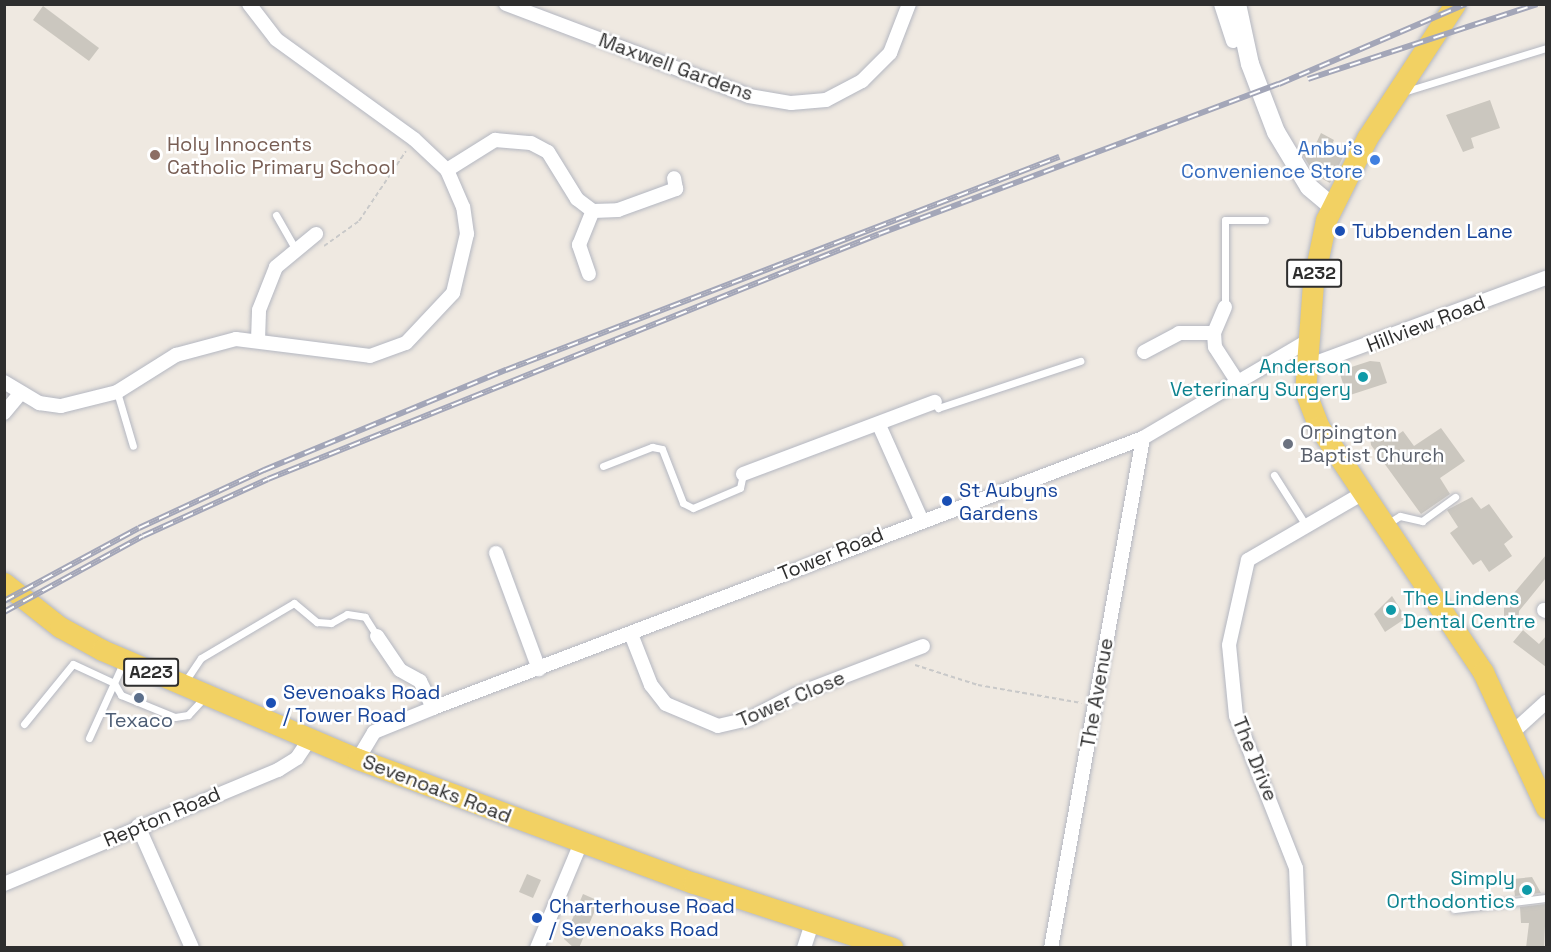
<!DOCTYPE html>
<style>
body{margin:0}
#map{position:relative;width:1551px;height:952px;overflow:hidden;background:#efe9e1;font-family:"Space Grotesk",sans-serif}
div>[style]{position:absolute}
.building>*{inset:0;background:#cbc7bf}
.path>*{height:2px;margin-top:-1px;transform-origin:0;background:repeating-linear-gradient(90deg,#c9c9c9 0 4.5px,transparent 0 7.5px)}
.roads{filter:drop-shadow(0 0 2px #b4b7c1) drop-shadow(0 0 2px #b4b7c1)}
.lane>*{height:7px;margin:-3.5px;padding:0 3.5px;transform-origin:3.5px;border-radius:3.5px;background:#fff}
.street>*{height:14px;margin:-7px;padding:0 7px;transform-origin:7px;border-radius:7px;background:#fff}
.secondary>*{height:18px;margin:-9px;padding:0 9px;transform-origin:9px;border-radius:9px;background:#fff}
.primary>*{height:21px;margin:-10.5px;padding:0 10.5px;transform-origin:10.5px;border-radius:10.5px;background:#f2d163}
.rail>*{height:6px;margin-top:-3px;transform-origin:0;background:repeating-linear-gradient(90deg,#fff 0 11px,#a3a6b8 0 22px);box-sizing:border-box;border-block:2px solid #a3a6b8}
.dots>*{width:16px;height:16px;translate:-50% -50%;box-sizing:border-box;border:3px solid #fff;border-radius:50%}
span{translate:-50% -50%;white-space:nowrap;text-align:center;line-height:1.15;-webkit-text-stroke:5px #fff;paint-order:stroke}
.shield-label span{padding:2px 4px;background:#fff;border:2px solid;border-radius:4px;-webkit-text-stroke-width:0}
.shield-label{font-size:18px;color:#2e2e2e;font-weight:700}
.street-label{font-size:20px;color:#2e2e2e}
.education-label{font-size:20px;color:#785e54}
.left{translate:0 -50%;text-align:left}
.shop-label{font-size:20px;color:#366cbe}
.right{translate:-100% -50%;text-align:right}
.transit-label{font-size:20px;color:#164399}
.culture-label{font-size:20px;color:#0d838f}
.worship-label{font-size:20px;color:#5b616d}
.service-label{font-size:20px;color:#4e5e75}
.frame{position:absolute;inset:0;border:6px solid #2e2e2e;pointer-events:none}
</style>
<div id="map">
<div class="building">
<div style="clip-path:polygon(43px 6px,99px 48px,89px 61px,33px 20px)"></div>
<div style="clip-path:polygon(1490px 100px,1500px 128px,1471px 138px,1474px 148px,1463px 152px,1446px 115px)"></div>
<div style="clip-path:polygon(1321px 133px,1334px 140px,1330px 148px,1344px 155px,1330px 183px,1315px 175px,1298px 147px,1311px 154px)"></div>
<div style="clip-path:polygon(1370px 361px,1380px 362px,1387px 383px,1347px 396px,1339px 371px)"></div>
<div style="clip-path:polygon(1385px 427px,1393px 438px,1403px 431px,1414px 446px,1441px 428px,1465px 461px,1440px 478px,1450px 494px,1421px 514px,1371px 445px,1370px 437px)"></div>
<div style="clip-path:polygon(1472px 497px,1481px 509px,1489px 504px,1513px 537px,1504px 544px,1512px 556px,1489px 572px,1481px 560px,1473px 565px,1450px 533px,1458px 527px,1447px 510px)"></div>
<div style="clip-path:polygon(1546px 555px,1546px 578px,1519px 611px,1518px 627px,1504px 627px,1504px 605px)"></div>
<div style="clip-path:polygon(1392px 596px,1406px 618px,1385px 632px,1374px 614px)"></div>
<div style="clip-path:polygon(1523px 630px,1539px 644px,1546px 636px,1546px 667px,1513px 642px)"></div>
<div style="clip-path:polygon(527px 874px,541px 880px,533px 898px,519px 892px)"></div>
<div style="clip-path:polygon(1532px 877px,1541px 893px,1515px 896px,1513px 879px)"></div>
<div style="clip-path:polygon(583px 894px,599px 901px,579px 948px,574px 948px,564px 939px)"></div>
<div style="clip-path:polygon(1546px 904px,1544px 948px,1526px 948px,1529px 923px,1521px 923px,1520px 907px)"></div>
</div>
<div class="path">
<div style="left:324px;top:246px;width:43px;rotate:-35.5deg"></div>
<div style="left:359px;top:221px;width:84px;rotate:-56.1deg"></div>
<div style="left:915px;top:665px;width:66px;rotate:17.6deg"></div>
<div style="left:978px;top:685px;width:105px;rotate:9.9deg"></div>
</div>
<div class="roads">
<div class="lane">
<div style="left:1400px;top:93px;width:153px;rotate:-17.1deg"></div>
<div style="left:276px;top:215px;width:40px;rotate:60.3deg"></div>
<div style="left:1225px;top:307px;width:87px;rotate:-90deg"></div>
<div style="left:1225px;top:220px;width:40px"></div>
<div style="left:117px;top:392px;width:56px;rotate:73.5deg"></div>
<div style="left:935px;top:402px;width:7px;rotate:63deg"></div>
<div style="left:938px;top:408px;width:150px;rotate:-18.3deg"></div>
<div style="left:603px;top:466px;width:53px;rotate:-21.2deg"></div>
<div style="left:652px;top:447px;width:10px;rotate:11deg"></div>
<div style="left:662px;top:449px;width:58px;rotate:68.7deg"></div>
<div style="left:683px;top:503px;width:11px;rotate:27deg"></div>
<div style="left:693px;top:508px;width:51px;rotate:-23.1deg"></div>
<div style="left:740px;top:488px;width:14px;rotate:-78deg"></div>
<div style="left:1274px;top:475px;width:62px;rotate:57.6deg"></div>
<div style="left:1387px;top:524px;width:15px;rotate:-32deg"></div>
<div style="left:1400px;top:516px;width:23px;rotate:13deg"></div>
<div style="left:1422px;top:521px;width:41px;rotate:-36deg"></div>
<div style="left:184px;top:683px;width:30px;rotate:-56deg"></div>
<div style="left:201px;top:658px;width:108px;rotate:-30.6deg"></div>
<div style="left:294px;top:603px;width:30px;rotate:40deg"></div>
<div style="left:317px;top:622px;width:14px;rotate:4deg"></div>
<div style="left:331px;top:623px;width:18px;rotate:-29deg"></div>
<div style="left:347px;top:614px;width:18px;rotate:9deg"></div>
<div style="left:365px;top:617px;width:22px;rotate:58deg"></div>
<div style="left:24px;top:724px;width:77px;rotate:-50.8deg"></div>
<div style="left:73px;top:664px;width:45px;rotate:24.9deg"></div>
<div style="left:114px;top:683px;width:14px;rotate:60deg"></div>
<div style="left:121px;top:695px;width:58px;rotate:22.2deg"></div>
<div style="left:175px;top:717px;width:13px;rotate:-9deg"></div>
<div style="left:188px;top:715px;width:23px;rotate:-47deg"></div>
<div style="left:89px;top:738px;width:82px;rotate:-65.6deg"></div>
<div style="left:1454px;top:909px;width:93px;rotate:-6.8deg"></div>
</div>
<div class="street">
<div style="left:506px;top:4px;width:260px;rotate:20.7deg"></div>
<div style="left:749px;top:96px;width:43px;rotate:9.5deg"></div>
<div style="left:791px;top:103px;width:35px;rotate:-5deg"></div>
<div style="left:826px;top:100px;width:41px;rotate:-27.8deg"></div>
<div style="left:862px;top:81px;width:40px;rotate:-45deg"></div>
<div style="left:890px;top:53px;width:53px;rotate:-68.8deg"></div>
<div style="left:1221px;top:4px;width:39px;rotate:72deg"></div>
<div style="left:447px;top:170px;width:57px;rotate:-32deg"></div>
<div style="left:495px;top:140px;width:36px;rotate:5deg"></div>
<div style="left:531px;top:143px;width:19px;rotate:28deg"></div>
<div style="left:548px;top:152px;width:55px;rotate:58.3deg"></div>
<div style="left:577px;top:199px;width:20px;rotate:37deg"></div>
<div style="left:593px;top:211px;width:25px;rotate:-2deg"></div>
<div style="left:618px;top:210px;width:62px;rotate:-19.9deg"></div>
<div style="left:676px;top:189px;width:11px;rotate:-100deg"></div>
<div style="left:589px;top:274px;width:31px;rotate:-109deg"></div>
<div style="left:579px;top:245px;width:37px;rotate:-68deg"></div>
<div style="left:1225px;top:307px;width:28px;rotate:113deg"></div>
<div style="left:1214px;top:333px;width:14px;rotate:86deg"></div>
<div style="left:1215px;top:347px;width:40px;rotate:57.1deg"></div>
<div style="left:258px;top:340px;width:30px;rotate:-88deg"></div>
<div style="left:259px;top:310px;width:46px;rotate:-68.4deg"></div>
<div style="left:276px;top:267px;width:52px;rotate:-39.5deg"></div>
<div style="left:1144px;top:352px;width:40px;rotate:-28deg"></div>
<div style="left:1179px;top:333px;width:35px"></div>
<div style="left:1305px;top:367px;width:257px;rotate:-20.3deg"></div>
<div style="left:4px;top:382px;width:41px;rotate:31deg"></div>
<div style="left:39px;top:403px;width:22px;rotate:8deg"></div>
<div style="left:61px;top:406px;width:58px;rotate:-14deg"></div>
<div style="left:117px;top:392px;width:70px;rotate:-32.1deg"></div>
<div style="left:176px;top:355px;width:62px;rotate:-14.9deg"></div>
<div style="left:236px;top:339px;width:135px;rotate:7.2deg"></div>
<div style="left:370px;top:356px;width:38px;rotate:-20deg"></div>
<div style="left:406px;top:343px;width:69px;rotate:-46.8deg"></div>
<div style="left:453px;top:293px;width:61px;rotate:-76.7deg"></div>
<div style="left:467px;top:234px;width:27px;rotate:-98deg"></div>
<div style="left:463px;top:207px;width:40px;rotate:-113.4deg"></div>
<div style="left:447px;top:170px;width:45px;rotate:-136.8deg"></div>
<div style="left:414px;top:139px;width:170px;rotate:-144.1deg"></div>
<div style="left:276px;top:39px;width:44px;rotate:-127.6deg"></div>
<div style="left:4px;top:413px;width:25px;rotate:-50deg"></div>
<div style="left:879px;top:425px;width:103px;rotate:65.9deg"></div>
<div style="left:743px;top:474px;width:205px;rotate:-20.6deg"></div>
<div style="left:496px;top:553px;width:124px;rotate:69.7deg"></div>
<div style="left:1544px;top:610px;width:2px;rotate:27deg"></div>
<div style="left:631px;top:634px;width:55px;rotate:68.6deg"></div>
<div style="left:651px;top:685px;width:24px;rotate:52deg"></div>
<div style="left:666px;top:704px;width:56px;rotate:22.9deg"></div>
<div style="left:718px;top:726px;width:32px;rotate:-13deg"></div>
<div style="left:749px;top:719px;width:52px;rotate:-27.6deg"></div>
<div style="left:795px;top:695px;width:137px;rotate:-20.9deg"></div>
<div style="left:377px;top:636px;width:41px;rotate:55.9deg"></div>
<div style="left:400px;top:670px;width:23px;rotate:29deg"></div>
<div style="left:420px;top:681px;width:30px;rotate:64deg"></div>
<div style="left:1513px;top:732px;width:45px;rotate:-42.3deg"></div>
<div style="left:358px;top:759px;width:31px;rotate:-59deg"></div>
<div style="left:374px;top:732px;width:64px;rotate:-22.1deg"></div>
<div style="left:433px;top:708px;width:760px;rotate:-20.82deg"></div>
<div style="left:1143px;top:438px;width:189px;rotate:-30.5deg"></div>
<div style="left:138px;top:826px;width:133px;rotate:66.1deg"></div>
<div style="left:4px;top:884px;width:297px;rotate:-22.6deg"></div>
<div style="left:278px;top:770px;width:22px;rotate:-32deg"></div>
<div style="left:297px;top:758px;width:23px;rotate:-56deg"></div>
<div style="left:537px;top:948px;width:114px;rotate:-67.3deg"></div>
<div style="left:804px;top:948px;width:26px;rotate:-72deg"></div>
<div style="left:1051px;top:948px;width:518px;rotate:-79.77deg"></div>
<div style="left:1299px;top:948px;width:80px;rotate:-92.1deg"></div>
<div style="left:1296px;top:868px;width:163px;rotate:-111.5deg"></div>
<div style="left:1236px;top:716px;width:71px;rotate:-95.6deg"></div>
<div style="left:1229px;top:645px;width:87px;rotate:-77.4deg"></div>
<div style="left:1248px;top:560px;width:133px;rotate:-30.2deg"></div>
</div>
<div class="secondary">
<div style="left:1237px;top:4px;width:61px;rotate:77.8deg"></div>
<div style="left:1250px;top:64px;width:73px;rotate:69.1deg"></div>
<div style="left:1276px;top:132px;width:64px;rotate:59deg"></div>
<div style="left:1309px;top:187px;width:30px;rotate:40deg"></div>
</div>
<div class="primary">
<div style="left:1455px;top:4px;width:160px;rotate:123.3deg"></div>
<div style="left:1367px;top:138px;width:92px;rotate:116.6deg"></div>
<div style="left:1326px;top:220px;width:64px;rotate:101.7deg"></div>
<div style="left:1313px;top:283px;width:108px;rotate:94.2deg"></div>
<div style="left:1305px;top:391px;width:39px;rotate:69deg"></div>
<div style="left:1319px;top:427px;width:295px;rotate:56.2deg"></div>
<div style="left:1483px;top:672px;width:150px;rotate:65.1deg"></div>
<div style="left:4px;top:583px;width:71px;rotate:38.2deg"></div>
<div style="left:60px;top:627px;width:48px;rotate:28.7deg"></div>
<div style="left:102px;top:650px;width:278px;rotate:23.1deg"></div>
<div style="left:358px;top:759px;width:358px;rotate:20.3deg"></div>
<div style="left:694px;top:883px;width:209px;rotate:18.1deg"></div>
</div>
</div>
<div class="rail">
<div style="left:1308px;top:79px;width:241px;rotate:-18.1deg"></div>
<div style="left:4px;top:601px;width:153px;rotate:-28.4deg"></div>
<div style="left:139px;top:528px;width:138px;rotate:-24.9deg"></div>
<div style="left:264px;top:470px;width:262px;rotate:-22.5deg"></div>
<div style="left:506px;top:370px;width:593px;rotate:-21.07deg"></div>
<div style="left:4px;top:612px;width:158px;rotate:-28.7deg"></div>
<div style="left:143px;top:536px;width:137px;rotate:-24.5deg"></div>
<div style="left:268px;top:479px;width:658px;rotate:-21.85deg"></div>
<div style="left:879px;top:234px;width:427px;rotate:-20.6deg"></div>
<div style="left:1279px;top:84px;width:203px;rotate:-23.2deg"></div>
</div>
<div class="dots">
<div style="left:155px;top:155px;background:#8d6e63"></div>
<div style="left:1375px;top:160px;background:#3f7fe0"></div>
<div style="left:1340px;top:231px;background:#1a4fb4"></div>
<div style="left:1363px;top:377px;background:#0f9aa8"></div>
<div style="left:1288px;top:444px;background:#6b7280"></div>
<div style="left:947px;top:501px;background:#1a4fb4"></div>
<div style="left:1391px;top:610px;background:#0f9aa8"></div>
<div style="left:139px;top:698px;background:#5c6f8a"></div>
<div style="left:271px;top:703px;background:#1a4fb4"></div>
<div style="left:1527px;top:890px;background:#0f9aa8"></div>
<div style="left:537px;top:918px;background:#1a4fb4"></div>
</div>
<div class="shield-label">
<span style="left:1314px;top:273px">A232</span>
<span style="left:151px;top:672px">A223</span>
</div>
<div class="street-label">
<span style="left:676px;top:67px;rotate:20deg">Maxwell Gardens</span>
<span style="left:1426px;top:324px;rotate:-21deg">Hillview Road</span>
<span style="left:831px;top:554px;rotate:-22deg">Tower Road</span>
<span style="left:1097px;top:693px;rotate:-80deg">The Avenue</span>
<span style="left:791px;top:699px;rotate:-23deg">Tower Close</span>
<span style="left:1255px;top:759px;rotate:68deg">The Drive</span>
<span style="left:437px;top:789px;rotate:21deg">Sevenoaks Road</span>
<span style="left:162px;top:817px;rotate:-23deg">Repton Road</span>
</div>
<div class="education-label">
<span class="left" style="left:167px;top:156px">Holy Innocents<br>Catholic Primary School</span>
</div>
<div class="shop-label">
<span class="right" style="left:1363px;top:160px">Anbu's<br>Convenience Store</span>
</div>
<div class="transit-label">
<span class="left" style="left:1352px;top:231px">Tubbenden Lane</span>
<span class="left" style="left:959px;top:502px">St Aubyns<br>Gardens</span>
<span class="left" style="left:283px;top:704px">Sevenoaks Road<br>/ Tower Road</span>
<span class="left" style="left:549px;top:918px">Charterhouse Road<br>/ Sevenoaks Road</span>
</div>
<div class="culture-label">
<span class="right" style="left:1351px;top:378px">Anderson<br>Veterinary Surgery</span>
<span class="left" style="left:1403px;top:610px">The Lindens<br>Dental Centre</span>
<span class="right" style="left:1515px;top:890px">Simply<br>Orthodontics</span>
</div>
<div class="worship-label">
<span class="left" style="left:1300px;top:444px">Orpington<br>Baptist Church</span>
</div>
<div class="service-label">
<span style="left:139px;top:720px">Texaco</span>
</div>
<div class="frame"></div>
</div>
